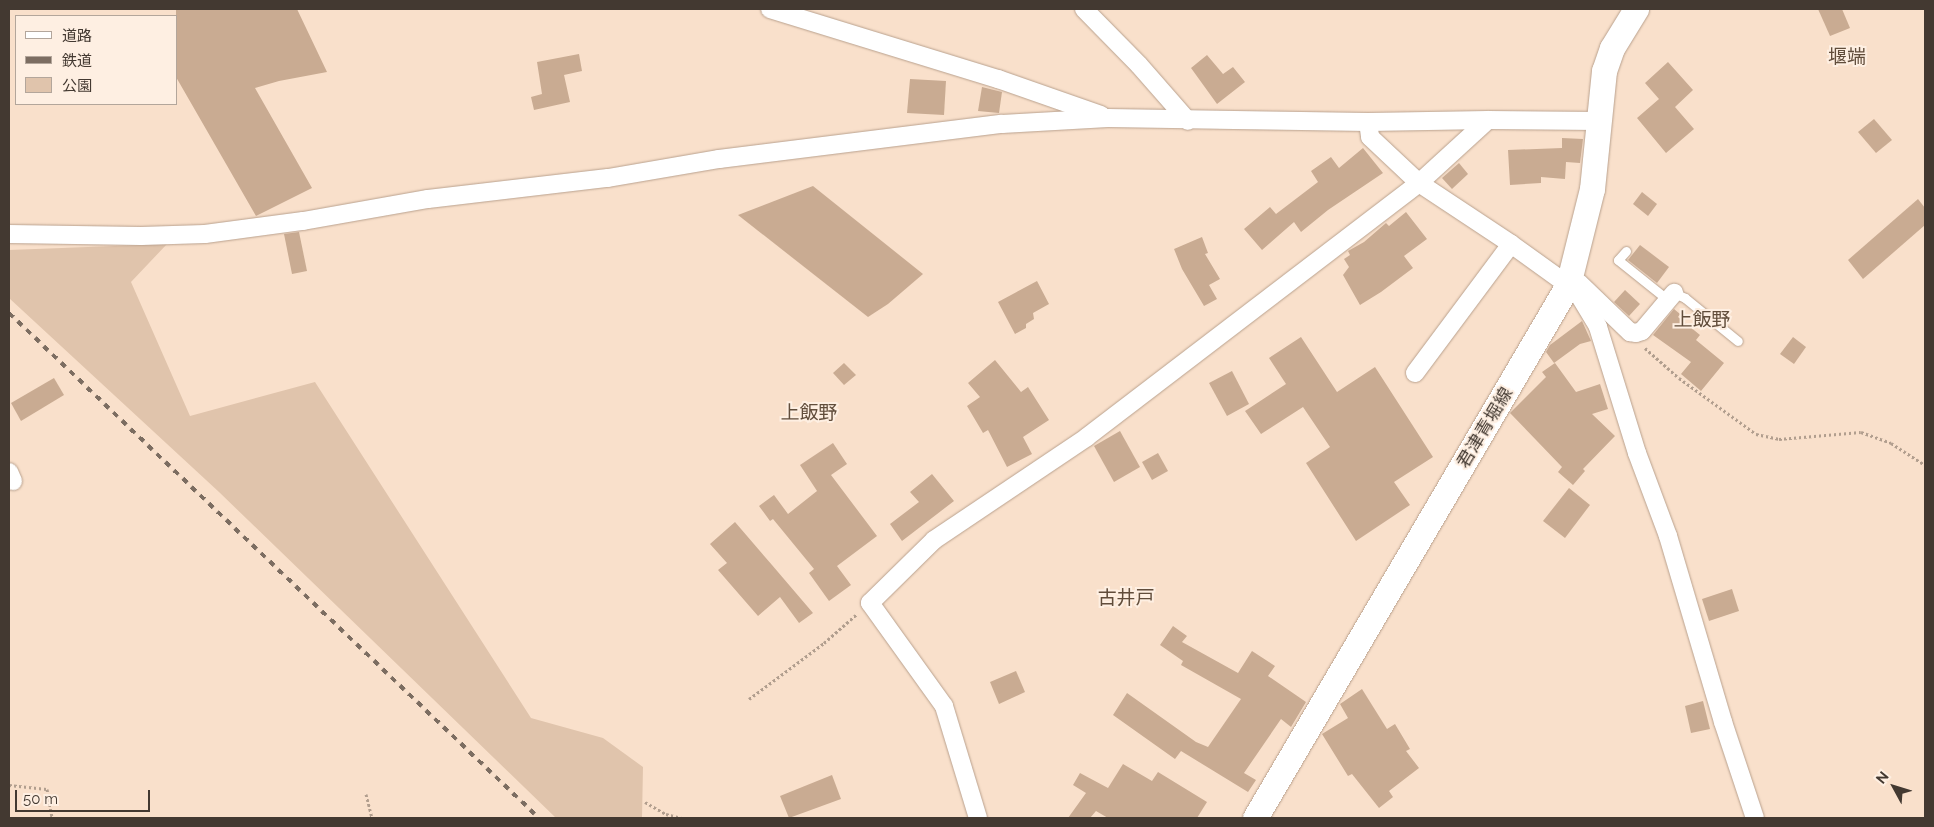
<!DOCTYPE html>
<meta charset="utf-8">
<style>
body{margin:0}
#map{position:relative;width:1934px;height:827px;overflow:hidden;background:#f9e0cb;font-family:Raleway,"Noto Sans JP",sans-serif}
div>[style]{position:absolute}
.green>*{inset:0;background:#e0c4ac}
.building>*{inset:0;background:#c9ab92}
.path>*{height:3px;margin-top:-1.5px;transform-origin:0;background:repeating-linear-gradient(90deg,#b19e8e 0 2.5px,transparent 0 5px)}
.roads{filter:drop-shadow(0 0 1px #b9a18e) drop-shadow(0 0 1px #b9a18e)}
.service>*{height:9px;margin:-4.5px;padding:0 4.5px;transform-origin:4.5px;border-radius:4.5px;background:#fff}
.minor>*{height:18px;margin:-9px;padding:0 9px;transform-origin:9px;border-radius:9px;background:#fff}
.secondary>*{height:25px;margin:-12.5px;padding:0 12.5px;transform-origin:12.5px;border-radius:12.5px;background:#fff}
.rail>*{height:4px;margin-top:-2px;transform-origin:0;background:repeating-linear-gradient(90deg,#7c6d61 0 6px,transparent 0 12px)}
span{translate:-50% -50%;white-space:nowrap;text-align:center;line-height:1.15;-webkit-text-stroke:4px #feefe2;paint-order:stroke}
.street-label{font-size:18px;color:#433931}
.neighbourhood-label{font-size:19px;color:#614d3b}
.frame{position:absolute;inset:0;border:10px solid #433931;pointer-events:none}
.legend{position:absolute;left:15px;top:15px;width:162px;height:90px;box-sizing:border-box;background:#feefe2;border:1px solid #b3a69b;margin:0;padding:6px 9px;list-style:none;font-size:15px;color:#433931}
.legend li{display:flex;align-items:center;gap:10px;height:25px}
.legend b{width:25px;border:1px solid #b3a69b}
.north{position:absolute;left:1869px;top:762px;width:50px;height:50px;-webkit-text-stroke:4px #feefe2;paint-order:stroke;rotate:309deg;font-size:14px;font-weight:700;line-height:20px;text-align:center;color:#433931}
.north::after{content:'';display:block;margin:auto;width:18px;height:22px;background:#433931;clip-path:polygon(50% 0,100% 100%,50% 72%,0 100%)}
.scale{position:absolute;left:15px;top:790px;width:135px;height:22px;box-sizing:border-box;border:2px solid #433931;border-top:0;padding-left:6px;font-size:15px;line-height:18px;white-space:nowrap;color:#433931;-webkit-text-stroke:4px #feefe2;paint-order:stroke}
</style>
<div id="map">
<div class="green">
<div style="clip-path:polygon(167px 244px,131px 282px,190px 416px,315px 382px,531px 718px,603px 738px,643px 767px,642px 818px,556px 818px,219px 492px,9px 298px,9px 250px)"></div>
</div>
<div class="building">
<div style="clip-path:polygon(176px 9px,297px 9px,327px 72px,279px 81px,255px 88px,312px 188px,256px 216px,176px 77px)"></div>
<div style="clip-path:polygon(1818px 9px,1842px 9px,1850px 28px,1830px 36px)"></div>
<div style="clip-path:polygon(579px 54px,582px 71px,564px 75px,570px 102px,534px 110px,531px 97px,542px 94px,537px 62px)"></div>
<div style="clip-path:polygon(1207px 55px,1223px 74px,1233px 67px,1245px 82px,1217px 104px,1191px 68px)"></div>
<div style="clip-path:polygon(1668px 62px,1693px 90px,1675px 107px,1694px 129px,1666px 153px,1637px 118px,1659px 99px,1645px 83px)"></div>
<div style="clip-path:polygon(910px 79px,946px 81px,944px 115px,907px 113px)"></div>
<div style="clip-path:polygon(982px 87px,1002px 92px,999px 113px,978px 111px)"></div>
<div style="clip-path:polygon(1874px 119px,1892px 140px,1876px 153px,1858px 132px)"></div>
<div style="clip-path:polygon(1562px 138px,1583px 139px,1580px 163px,1566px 162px,1565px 179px,1541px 177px,1541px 183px,1510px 185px,1508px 150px,1562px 148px)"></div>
<div style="clip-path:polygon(1363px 148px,1383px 173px,1328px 210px,1301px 232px,1294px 222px,1262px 250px,1244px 229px,1270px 207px,1276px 214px,1318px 182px,1311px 171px,1331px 157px,1339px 168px)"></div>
<div style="clip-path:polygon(1459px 163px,1468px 174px,1452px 189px,1442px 178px)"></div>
<div style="clip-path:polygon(813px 186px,923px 274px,888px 304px,868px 317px,738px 215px)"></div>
<div style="clip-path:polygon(1642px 192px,1657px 204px,1648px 216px,1633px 204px)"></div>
<div style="clip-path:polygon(1918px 199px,1925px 208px,1925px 225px,1863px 279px,1848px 260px)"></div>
<div style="clip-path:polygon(1406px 212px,1427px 239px,1404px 256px,1413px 268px,1381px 292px,1360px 305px,1343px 275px,1349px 267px,1344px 259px,1350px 255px,1348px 251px,1364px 242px,1386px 223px,1389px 226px)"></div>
<div style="clip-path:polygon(299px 232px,307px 271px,292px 274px,284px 234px)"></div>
<div style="clip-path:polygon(1202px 237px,1208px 253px,1205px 254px,1220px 279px,1209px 285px,1217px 299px,1204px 306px,1182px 269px,1174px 249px)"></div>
<div style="clip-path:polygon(1640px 245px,1669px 267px,1657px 283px,1628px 260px)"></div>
<div style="clip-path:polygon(1037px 281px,1049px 304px,1033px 313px,1034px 319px,1026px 324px,1026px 328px,1015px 334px,998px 302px)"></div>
<div style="clip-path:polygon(1625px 290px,1640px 304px,1629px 316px,1614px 302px)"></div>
<div style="clip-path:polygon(1674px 309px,1680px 314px,1678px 317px,1700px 335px,1696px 340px,1724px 363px,1701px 391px,1681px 374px,1691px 362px,1653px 335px)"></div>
<div style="clip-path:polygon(1582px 321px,1591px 341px,1580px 344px,1554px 363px,1546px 352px,1550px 345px)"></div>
<div style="clip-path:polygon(1301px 337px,1337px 392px,1375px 367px,1433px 457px,1394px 482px,1410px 505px,1356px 541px,1306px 463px,1330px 447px,1303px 407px,1261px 434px,1245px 411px,1286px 384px,1269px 358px)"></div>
<div style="clip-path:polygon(1793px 337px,1806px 347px,1794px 364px,1780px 354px)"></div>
<div style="clip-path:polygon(995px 360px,1021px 392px,1028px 387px,1049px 420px,1023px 437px,1032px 454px,1007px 467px,988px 430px,983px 433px,967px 406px,980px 397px,968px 383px)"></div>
<div style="clip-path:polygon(844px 363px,856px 375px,844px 385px,833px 373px)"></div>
<div style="clip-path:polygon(1555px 363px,1576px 392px,1600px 384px,1608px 409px,1592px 414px,1615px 436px,1583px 469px,1585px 471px,1573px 485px,1558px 472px,1562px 467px,1510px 413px,1546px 377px,1542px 372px)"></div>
<div style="clip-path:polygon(1232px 371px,1249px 404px,1227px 416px,1209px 383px)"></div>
<div style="clip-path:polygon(54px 378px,64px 395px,21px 421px,11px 403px)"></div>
<div style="clip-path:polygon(1120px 431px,1140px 467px,1114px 482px,1094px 446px)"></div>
<div style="clip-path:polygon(833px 443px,847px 464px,831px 475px,877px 536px,837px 566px,851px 585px,829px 601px,809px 573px,814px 569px,773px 519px,770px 521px,759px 506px,774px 495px,788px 514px,817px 491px,800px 465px)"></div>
<div style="clip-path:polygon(1158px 453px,1168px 471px,1152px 480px,1142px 462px)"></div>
<div style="clip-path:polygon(932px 474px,954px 501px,902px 541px,890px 524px,919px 502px,910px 492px)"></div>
<div style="clip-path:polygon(1569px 488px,1590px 505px,1565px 538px,1543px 521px)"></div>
<div style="clip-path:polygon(735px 522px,772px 565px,813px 613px,799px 623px,780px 597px,758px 616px,718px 570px,727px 563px,710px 544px)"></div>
<div style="clip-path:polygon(1732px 589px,1739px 611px,1709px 621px,1702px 599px)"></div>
<div style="clip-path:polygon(1173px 626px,1187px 636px,1182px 642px,1238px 673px,1252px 651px,1275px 666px,1268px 676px,1306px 702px,1291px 727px,1281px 719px,1244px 773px,1256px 780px,1248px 792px,1181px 751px,1175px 759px,1113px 715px,1127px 693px,1196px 742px,1208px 747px,1241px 699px,1181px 665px,1183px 661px,1160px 645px)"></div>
<div style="clip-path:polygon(1016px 671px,1025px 692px,999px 704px,990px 682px)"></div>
<div style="clip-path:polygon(1362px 689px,1387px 729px,1395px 724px,1410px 749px,1406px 751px,1419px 768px,1389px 791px,1393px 797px,1379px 808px,1352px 774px,1348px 776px,1322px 734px,1348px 718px,1340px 704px)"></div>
<div style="clip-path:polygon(1703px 701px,1710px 729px,1691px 733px,1685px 706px)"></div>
<div style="clip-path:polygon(1123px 764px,1152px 781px,1158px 772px,1207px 802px,1197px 818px,1108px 818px,1096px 811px,1090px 818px,1068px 818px,1086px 793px,1073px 785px,1080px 773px,1108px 788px)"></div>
<div style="clip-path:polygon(832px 775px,841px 799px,789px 818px,780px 796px)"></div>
</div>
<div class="path">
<div style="left:1645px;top:348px;width:45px;rotate:41.4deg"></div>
<div style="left:1679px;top:378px;width:95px;rotate:36deg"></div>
<div style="left:1756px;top:434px;width:24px;rotate:12deg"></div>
<div style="left:1779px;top:439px;width:82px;rotate:-4.9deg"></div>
<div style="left:1861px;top:432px;width:32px;rotate:20deg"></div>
<div style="left:1891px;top:443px;width:40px;rotate:32.9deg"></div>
<div style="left:749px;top:699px;width:94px;rotate:-36.7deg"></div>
<div style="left:824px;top:643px;width:44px;rotate:-41.3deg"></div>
<div style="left:9px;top:785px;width:38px;rotate:6deg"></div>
<div style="left:47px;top:789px;width:29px;rotate:80deg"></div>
<div style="left:366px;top:794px;width:25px;rotate:76deg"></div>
<div style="left:645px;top:802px;width:24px;rotate:30deg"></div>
<div style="left:666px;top:814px;width:16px;rotate:14deg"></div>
</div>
<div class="roads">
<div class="service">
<div style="left:1626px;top:251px;width:12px;rotate:132deg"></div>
<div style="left:1618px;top:260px;width:64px;rotate:38.7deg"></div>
<div style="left:1674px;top:293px;width:12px;rotate:24deg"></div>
<div style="left:1685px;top:298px;width:68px;rotate:39.1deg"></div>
</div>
<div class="minor">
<div style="left:770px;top:9px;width:239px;rotate:17.1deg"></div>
<div style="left:998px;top:79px;width:109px;rotate:19.3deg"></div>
<div style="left:1084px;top:9px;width:78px;rotate:45.5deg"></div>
<div style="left:1139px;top:65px;width:74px;rotate:48.8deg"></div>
<div style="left:1368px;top:122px;width:15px;rotate:82deg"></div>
<div style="left:1370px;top:137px;width:67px;rotate:43.2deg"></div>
<div style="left:1419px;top:183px;width:110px;rotate:33.5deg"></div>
<div style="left:1511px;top:244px;width:70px;rotate:35.7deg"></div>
<div style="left:1568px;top:285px;width:15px;rotate:42deg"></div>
<div style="left:1579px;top:295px;width:37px;rotate:59deg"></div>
<div style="left:1598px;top:327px;width:132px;rotate:72.8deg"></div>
<div style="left:1637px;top:453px;width:89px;rotate:69.5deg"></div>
<div style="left:1668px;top:536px;width:194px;rotate:73.5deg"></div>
<div style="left:1723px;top:722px;width:101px;rotate:71.6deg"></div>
<div style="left:9px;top:234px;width:132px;rotate:0.9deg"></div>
<div style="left:141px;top:236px;width:64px;rotate:-1.8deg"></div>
<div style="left:205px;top:234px;width:99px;rotate:-7.6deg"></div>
<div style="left:303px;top:221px;width:127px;rotate:-10deg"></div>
<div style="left:428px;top:199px;width:181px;rotate:-6.7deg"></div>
<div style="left:608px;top:178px;width:113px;rotate:-9.7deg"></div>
<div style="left:719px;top:159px;width:285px;rotate:-7.1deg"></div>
<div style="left:1002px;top:124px;width:106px;rotate:-3.2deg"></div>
<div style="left:1108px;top:118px;width:260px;rotate:0.9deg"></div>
<div style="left:1368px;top:122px;width:120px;rotate:-1deg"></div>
<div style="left:1488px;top:120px;width:110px;rotate:0.5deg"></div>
<div style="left:1579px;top:283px;width:71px;rotate:43.9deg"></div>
<div style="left:1630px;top:332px;width:6px;rotate:9deg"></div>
<div style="left:1636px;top:333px;width:6px;rotate:-18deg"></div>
<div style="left:1642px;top:331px;width:50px;rotate:-49.9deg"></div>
<div style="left:1415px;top:373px;width:161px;rotate:-53.3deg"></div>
<div style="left:9px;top:472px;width:10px;rotate:66deg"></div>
<div style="left:978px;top:818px;width:117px;rotate:-106.9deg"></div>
<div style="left:944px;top:706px;width:127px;rotate:-125.7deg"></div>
<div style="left:870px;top:603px;width:90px;rotate:-44.5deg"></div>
<div style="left:934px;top:540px;width:184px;rotate:-33.9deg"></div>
<div style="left:1087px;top:437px;width:418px;rotate:-37.4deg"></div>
<div style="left:1419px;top:183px;width:93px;rotate:-42.4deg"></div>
</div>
<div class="secondary">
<div style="left:1255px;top:818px;width:618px;rotate:-59.58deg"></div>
<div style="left:1568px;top:285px;width:99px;rotate:-76deg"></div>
<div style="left:1592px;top:189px;width:119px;rotate:-84.2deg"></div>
<div style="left:1604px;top:71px;width:24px;rotate:-71deg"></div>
<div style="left:1612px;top:48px;width:46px;rotate:-58.4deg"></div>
</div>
</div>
<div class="rail">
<div style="left:9px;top:313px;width:732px;rotate:43.62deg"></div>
</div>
<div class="street-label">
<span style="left:1485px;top:428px;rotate:-59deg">君津青堀線</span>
</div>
<div class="neighbourhood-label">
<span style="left:1847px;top:57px">堰端</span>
<span style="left:1702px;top:320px">上飯野</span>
<span style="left:809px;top:413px">上飯野</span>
<span style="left:1126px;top:598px">古井戸</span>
</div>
<div class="frame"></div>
<ul class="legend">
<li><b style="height:6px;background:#fff"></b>道路</li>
<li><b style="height:6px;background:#7c6d61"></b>鉄道</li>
<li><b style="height:14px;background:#e0c4ac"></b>公園</li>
</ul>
<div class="north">N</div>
<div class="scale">50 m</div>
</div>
